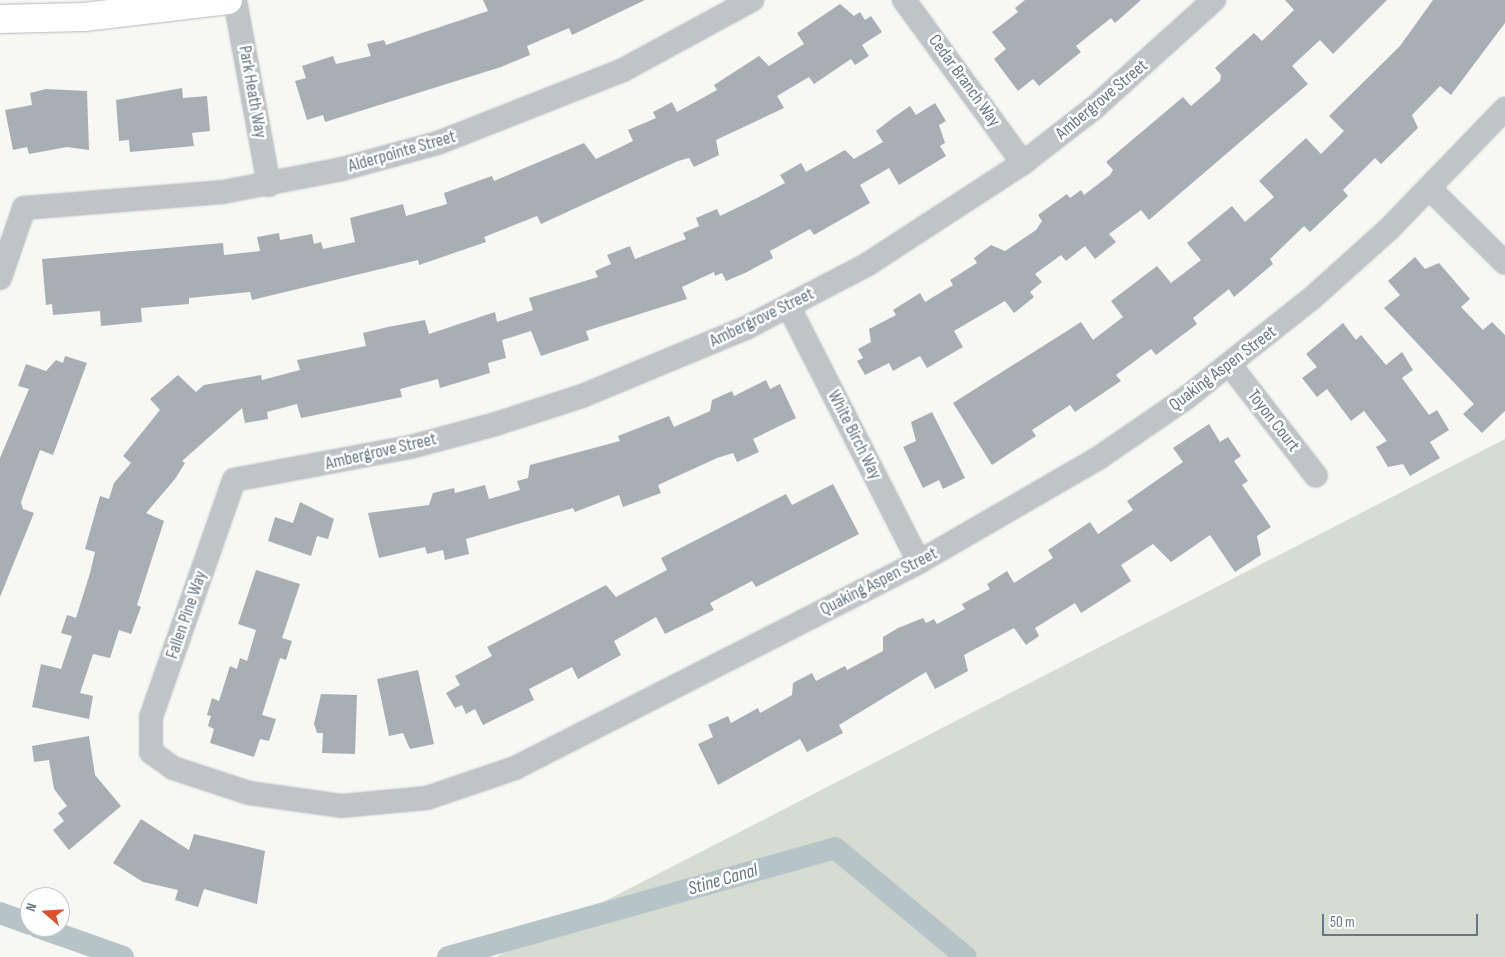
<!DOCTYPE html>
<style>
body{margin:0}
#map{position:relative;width:1505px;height:957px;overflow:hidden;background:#f7f7f4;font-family:"Sofia Sans Condensed",sans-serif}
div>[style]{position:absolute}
.green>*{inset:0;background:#d7dcd3}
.canal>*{height:22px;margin:-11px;padding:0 11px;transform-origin:11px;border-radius:11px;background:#b7c4c7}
.building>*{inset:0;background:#a7afb5}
.roads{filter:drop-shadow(0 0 1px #b2b8bc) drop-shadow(0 0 1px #b2b8bc)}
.street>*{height:22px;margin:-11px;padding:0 11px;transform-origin:11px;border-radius:11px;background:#c0c4c7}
.secondary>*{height:28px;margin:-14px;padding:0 14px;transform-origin:14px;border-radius:14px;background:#fff}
span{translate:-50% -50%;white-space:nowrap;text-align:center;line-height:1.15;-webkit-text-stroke:5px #fff;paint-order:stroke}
.street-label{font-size:18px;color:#677884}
.water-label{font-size:19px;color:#63797f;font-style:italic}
.north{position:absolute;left:20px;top:887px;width:50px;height:50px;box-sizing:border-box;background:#fff;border:1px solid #c2c9ce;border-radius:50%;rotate:289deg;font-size:14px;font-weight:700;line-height:20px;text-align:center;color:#677884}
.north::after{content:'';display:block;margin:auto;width:18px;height:22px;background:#db502f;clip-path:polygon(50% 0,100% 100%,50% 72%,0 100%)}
.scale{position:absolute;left:1322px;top:914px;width:156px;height:22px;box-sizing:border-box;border:2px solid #677884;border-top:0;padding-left:6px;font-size:15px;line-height:18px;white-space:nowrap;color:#677884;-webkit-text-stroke:4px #fff;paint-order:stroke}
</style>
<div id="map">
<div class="green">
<div style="clip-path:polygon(1505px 439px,1505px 957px,496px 957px)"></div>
</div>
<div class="canal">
<div style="left:0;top:913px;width:32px;rotate:20deg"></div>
<div style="left:38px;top:927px;width:90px;rotate:19.4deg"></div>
<div style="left:448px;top:957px;width:402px;rotate:-15.7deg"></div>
<div style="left:835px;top:848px;width:170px;rotate:39.8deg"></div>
</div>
<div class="building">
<div style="clip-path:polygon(483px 0,645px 0,572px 35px,569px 28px,527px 46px,530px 55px,501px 67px,325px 122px,323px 115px,307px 120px,295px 81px,306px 78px,302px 66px,333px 56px,336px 64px,371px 56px,367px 44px,384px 40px,386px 45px,488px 11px)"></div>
<div style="clip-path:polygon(1025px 0,1141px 0,1115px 23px,1111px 18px,1076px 46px,1081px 52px,1039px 86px,1033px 79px,1018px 91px,994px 59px,1006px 49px,992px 32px,1018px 12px,1015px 8px)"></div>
<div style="clip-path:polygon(1285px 0,1387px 0,1333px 54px,1320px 40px,1292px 66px,1308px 84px,1149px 220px,1141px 210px,1109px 234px,1116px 242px,1095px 259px,1085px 246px,1066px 261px,1061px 255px,1035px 274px,1042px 282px,1030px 292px,1034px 297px,1014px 313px,1005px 301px,954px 331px,963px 347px,927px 368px,920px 356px,893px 371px,889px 363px,865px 375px,857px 361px,863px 358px,858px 349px,871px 342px,869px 329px,896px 315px,893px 310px,920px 293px,925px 302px,953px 285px,950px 280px,977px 263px,974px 258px,991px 245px,1005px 251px,1036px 230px,1042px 221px,1038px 215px,1067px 194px,1070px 198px,1081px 190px,1084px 195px,1110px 175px,1113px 170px,1106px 162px,1183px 97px,1191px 106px,1220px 81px,1221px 75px,1215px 68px,1254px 33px,1262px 41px,1294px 10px)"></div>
<div style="clip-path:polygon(1433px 0,1505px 0,1505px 23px,1451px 95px,1440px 86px,1412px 115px,1418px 128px,1381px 164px,1375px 158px,1343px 190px,1348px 196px,1310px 232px,1304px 226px,1270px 259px,1273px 264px,1234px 297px,1229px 289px,1193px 318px,1197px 324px,1156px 355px,1151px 349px,1116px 375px,1121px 381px,1075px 412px,1070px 405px,1032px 430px,1036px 436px,992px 465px,953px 403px,1081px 322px,1093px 340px,1123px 317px,1111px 301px,1157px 266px,1171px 283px,1201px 260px,1187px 243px,1232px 206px,1245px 222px,1274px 197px,1259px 181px,1306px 138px,1321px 154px,1344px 131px,1329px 116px,1400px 46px)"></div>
<div style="clip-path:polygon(840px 4px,854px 16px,860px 12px,865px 20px,871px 16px,882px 32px,862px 45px,869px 56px,855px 65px,851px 59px,814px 84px,809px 77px,777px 96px,784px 108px,716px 140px,719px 155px,694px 167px,689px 158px,678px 161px,541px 224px,537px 216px,484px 237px,486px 242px,419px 265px,418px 260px,252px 300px,250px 292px,189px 298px,189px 304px,141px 308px,142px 322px,101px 326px,100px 311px,53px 315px,52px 304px,46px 305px,42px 259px,223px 243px,224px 255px,260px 251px,257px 237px,279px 233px,280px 240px,312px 234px,314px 244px,321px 242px,323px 249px,355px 242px,350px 218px,403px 204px,406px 216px,447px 204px,444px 193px,492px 176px,494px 181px,584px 143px,596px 159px,633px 141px,628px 130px,656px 118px,653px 112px,672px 102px,677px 112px,717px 90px,714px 85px,759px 56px,769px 66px,804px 44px,797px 33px)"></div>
<div style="clip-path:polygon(182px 88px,183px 98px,207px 96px,210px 131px,192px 133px,194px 146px,130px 152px,129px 140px,119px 141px,116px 100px)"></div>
<div style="clip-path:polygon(46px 89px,87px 91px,89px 150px,67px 147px,29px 154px,27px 147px,13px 150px,5px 110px,32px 105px,30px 93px)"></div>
<div style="clip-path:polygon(935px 103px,946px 121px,939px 125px,945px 143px,940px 146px,946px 156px,899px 185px,889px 168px,860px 185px,870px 203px,814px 235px,810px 229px,770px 251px,773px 258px,745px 273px,726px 281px,722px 273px,715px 276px,714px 272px,682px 287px,687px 299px,586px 331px,589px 340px,541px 356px,531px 331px,502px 340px,506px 358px,488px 363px,490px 373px,440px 388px,438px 379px,400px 389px,402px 397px,301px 418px,297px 404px,267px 412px,268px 419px,245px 423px,242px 408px,182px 461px,185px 463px,175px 479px,146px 513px,164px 521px,137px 605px,141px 607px,131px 634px,119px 630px,110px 658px,93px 654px,80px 693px,93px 696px,89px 719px,32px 707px,41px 664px,61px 669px,72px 636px,61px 633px,67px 615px,76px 618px,90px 573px,95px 552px,85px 549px,100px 496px,109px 499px,114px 483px,131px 463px,123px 456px,160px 410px,150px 399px,178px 375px,196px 392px,204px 385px,261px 375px,262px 380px,300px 370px,297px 360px,366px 346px,363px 333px,388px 327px,425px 320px,429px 334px,495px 312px,497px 322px,533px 310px,529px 298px,598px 277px,595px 271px,611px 264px,607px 255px,630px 246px,635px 259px,686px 239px,683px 233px,699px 226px,696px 218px,717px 209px,720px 216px,757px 198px,785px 183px,780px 175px,801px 163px,806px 172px,845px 150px,854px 159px,883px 142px,876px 131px,894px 117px,910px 106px,916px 115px)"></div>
<div style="clip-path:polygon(1415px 257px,1425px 269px,1439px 263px,1470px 299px,1461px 307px,1483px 330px,1492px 322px,1505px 335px,1505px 411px,1482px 433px,1463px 414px,1474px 404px,1384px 308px,1400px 295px,1388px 281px)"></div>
<div style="clip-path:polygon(1343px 323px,1356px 340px,1361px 335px,1386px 365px,1402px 352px,1413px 370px,1402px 378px,1429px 415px,1437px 410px,1449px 430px,1430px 442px,1440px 458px,1410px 476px,1403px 464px,1388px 467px,1376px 447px,1387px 441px,1364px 411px,1351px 421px,1327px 389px,1317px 397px,1302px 378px,1317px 367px,1306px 354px)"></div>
<div style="clip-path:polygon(65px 356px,87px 363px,53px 455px,40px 450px,21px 502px,23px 509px,34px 513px,0 597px,0 458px,29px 389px,18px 386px,26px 364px,46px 371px,56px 360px,63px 363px)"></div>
<div style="clip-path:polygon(766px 380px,770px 389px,780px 384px,796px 418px,753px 439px,759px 452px,737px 462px,733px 453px,717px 458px,658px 485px,661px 493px,623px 507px,619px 495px,575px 512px,573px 508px,466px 539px,469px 554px,445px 560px,443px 550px,427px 554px,425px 547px,379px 558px,368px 513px,429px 505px,433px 493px,454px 488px,455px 493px,485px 485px,489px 499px,520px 490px,517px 481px,528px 478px,530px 465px,620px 441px,618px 436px,669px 416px,674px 427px,710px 411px,712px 400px,732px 391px,734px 396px)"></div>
<div style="clip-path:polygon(932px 412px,965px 478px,943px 489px,939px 480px,923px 488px,903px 447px,916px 441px,911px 422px)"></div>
<div style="clip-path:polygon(1209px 424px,1220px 442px,1228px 437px,1241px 456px,1234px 461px,1248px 481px,1242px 485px,1271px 527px,1257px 536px,1261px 555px,1235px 572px,1210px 535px,1171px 562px,1153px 544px,1121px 565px,1131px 581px,1081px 613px,1075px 603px,1035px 628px,1039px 636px,1026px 645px,1014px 628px,964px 655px,968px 671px,935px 689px,926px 672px,839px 725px,843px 733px,807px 752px,800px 739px,718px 785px,698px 744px,713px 737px,708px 725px,728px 716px,731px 723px,758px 708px,760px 713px,792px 695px,793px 683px,812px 673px,816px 681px,845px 666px,847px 670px,883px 651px,883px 637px,898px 628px,923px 618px,926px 623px,934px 619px,937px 624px,965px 609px,962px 604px,990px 589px,987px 584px,1007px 571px,1014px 583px,1053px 558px,1048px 550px,1090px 522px,1098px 534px,1133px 510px,1127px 501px,1183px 462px,1173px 448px)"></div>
<div style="clip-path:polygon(833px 484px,859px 534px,756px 587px,752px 581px,710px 603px,714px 610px,665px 634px,656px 617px,614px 641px,621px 655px,578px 679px,572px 667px,529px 689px,534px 700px,483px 725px,475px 709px,466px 714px,462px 705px,455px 708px,446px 693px,460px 685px,455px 676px,492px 656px,487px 647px,606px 585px,616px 597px,667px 570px,661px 558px,786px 494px,792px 505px)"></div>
<div style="clip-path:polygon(300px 502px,334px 519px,328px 539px,317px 536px,311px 556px,268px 541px,275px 517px,293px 523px)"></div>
<div style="clip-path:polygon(256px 570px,300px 584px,282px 638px,292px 641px,286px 660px,280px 658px,262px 715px,276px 719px,269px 741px,260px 739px,254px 757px,210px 743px,214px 729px,208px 726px,211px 716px,207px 715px,212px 698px,219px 701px,230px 666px,237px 669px,240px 658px,247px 661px,256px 630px,238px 624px)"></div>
<div style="clip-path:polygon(418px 670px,434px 744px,410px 749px,403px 733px,389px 736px,377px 679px)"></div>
<div style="clip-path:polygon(321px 694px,357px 695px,355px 754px,322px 753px,323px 733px,317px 733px,314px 724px)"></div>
<div style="clip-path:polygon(89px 736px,95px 775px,121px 806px,69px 850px,53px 830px,64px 821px,58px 813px,67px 806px,54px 789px,49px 760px,34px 762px,32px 746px)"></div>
<div style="clip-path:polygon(141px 819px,189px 850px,194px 834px,265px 851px,257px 904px,204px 889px,198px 907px,175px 900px,178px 890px,143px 882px,113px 863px)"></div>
</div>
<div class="roads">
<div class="street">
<div style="left:235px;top:0;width:188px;rotate:79.6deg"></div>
<div style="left:904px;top:0;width:202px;rotate:53.9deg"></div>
<div style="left:1214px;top:0;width:161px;rotate:138deg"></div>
<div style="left:1094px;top:108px;width:90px;rotate:142.2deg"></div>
<div style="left:1023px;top:163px;width:185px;rotate:146.9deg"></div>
<div style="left:868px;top:264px;width:136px;rotate:152.3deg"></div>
<div style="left:748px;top:327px;width:180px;rotate:157.4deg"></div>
<div style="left:582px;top:396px;width:90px;rotate:162deg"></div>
<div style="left:496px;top:424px;width:89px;rotate:165deg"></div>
<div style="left:410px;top:447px;width:179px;rotate:169.4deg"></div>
<div style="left:234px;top:480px;width:251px;rotate:109.3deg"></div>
<div style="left:151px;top:717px;width:35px;rotate:90deg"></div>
<div style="left:151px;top:752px;width:27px;rotate:36deg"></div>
<div style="left:173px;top:768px;width:80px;rotate:18.2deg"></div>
<div style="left:249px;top:793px;width:93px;rotate:8deg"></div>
<div style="left:341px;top:806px;width:86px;rotate:-5.3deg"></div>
<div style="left:427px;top:798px;width:93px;rotate:-18.8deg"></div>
<div style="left:515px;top:768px;width:453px;rotate:-27deg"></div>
<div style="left:919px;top:562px;width:209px;rotate:-30.1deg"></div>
<div style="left:1100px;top:457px;width:104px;rotate:-34.5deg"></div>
<div style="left:1186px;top:398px;width:159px;rotate:-38.4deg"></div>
<div style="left:1311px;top:299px;width:105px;rotate:-41.9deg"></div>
<div style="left:1389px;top:229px;width:167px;rotate:-46deg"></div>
<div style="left:1430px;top:189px;width:105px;rotate:44.6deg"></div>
<div style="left:0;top:278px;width:74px;rotate:-71.1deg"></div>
<div style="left:24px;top:208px;width:200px;rotate:-4.6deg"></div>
<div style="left:223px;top:192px;width:121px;rotate:-10.9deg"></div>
<div style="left:342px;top:169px;width:99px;rotate:-15.2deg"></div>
<div style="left:438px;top:143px;width:199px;rotate:-21.5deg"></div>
<div style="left:623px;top:70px;width:147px;rotate:-28.5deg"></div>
<div style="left:789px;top:307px;width:286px;rotate:63deg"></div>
<div style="left:1230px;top:365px;width:140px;rotate:52.2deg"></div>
</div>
<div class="secondary">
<div style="left:0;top:19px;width:84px;rotate:-1.4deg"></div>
<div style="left:84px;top:17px;width:145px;rotate:-6.7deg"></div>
</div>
</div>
<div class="street-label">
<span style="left:964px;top:81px;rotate:54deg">Cedar Branch Way</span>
<span style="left:252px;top:92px;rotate:80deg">Park Heath Way</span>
<span style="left:1102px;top:100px;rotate:-40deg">Ambergrove Street</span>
<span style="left:402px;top:152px;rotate:-16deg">Alderpointe Street</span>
<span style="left:762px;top:318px;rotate:-26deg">Ambergrove Street</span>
<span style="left:1223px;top:369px;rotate:-37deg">Quaking Aspen Street</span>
<span style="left:1273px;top:421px;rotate:52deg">Toyon Court</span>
<span style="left:854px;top:435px;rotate:63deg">White Birch Way</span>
<span style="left:381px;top:452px;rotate:-13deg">Ambergrove Street</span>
<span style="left:879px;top:582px;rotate:-27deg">Quaking Aspen Street</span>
<span style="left:187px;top:615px;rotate:-71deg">Fallen Pine Way</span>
</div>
<div class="water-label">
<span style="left:723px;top:880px;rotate:-16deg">Stine Canal</span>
</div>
<div class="north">N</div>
<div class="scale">50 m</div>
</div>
